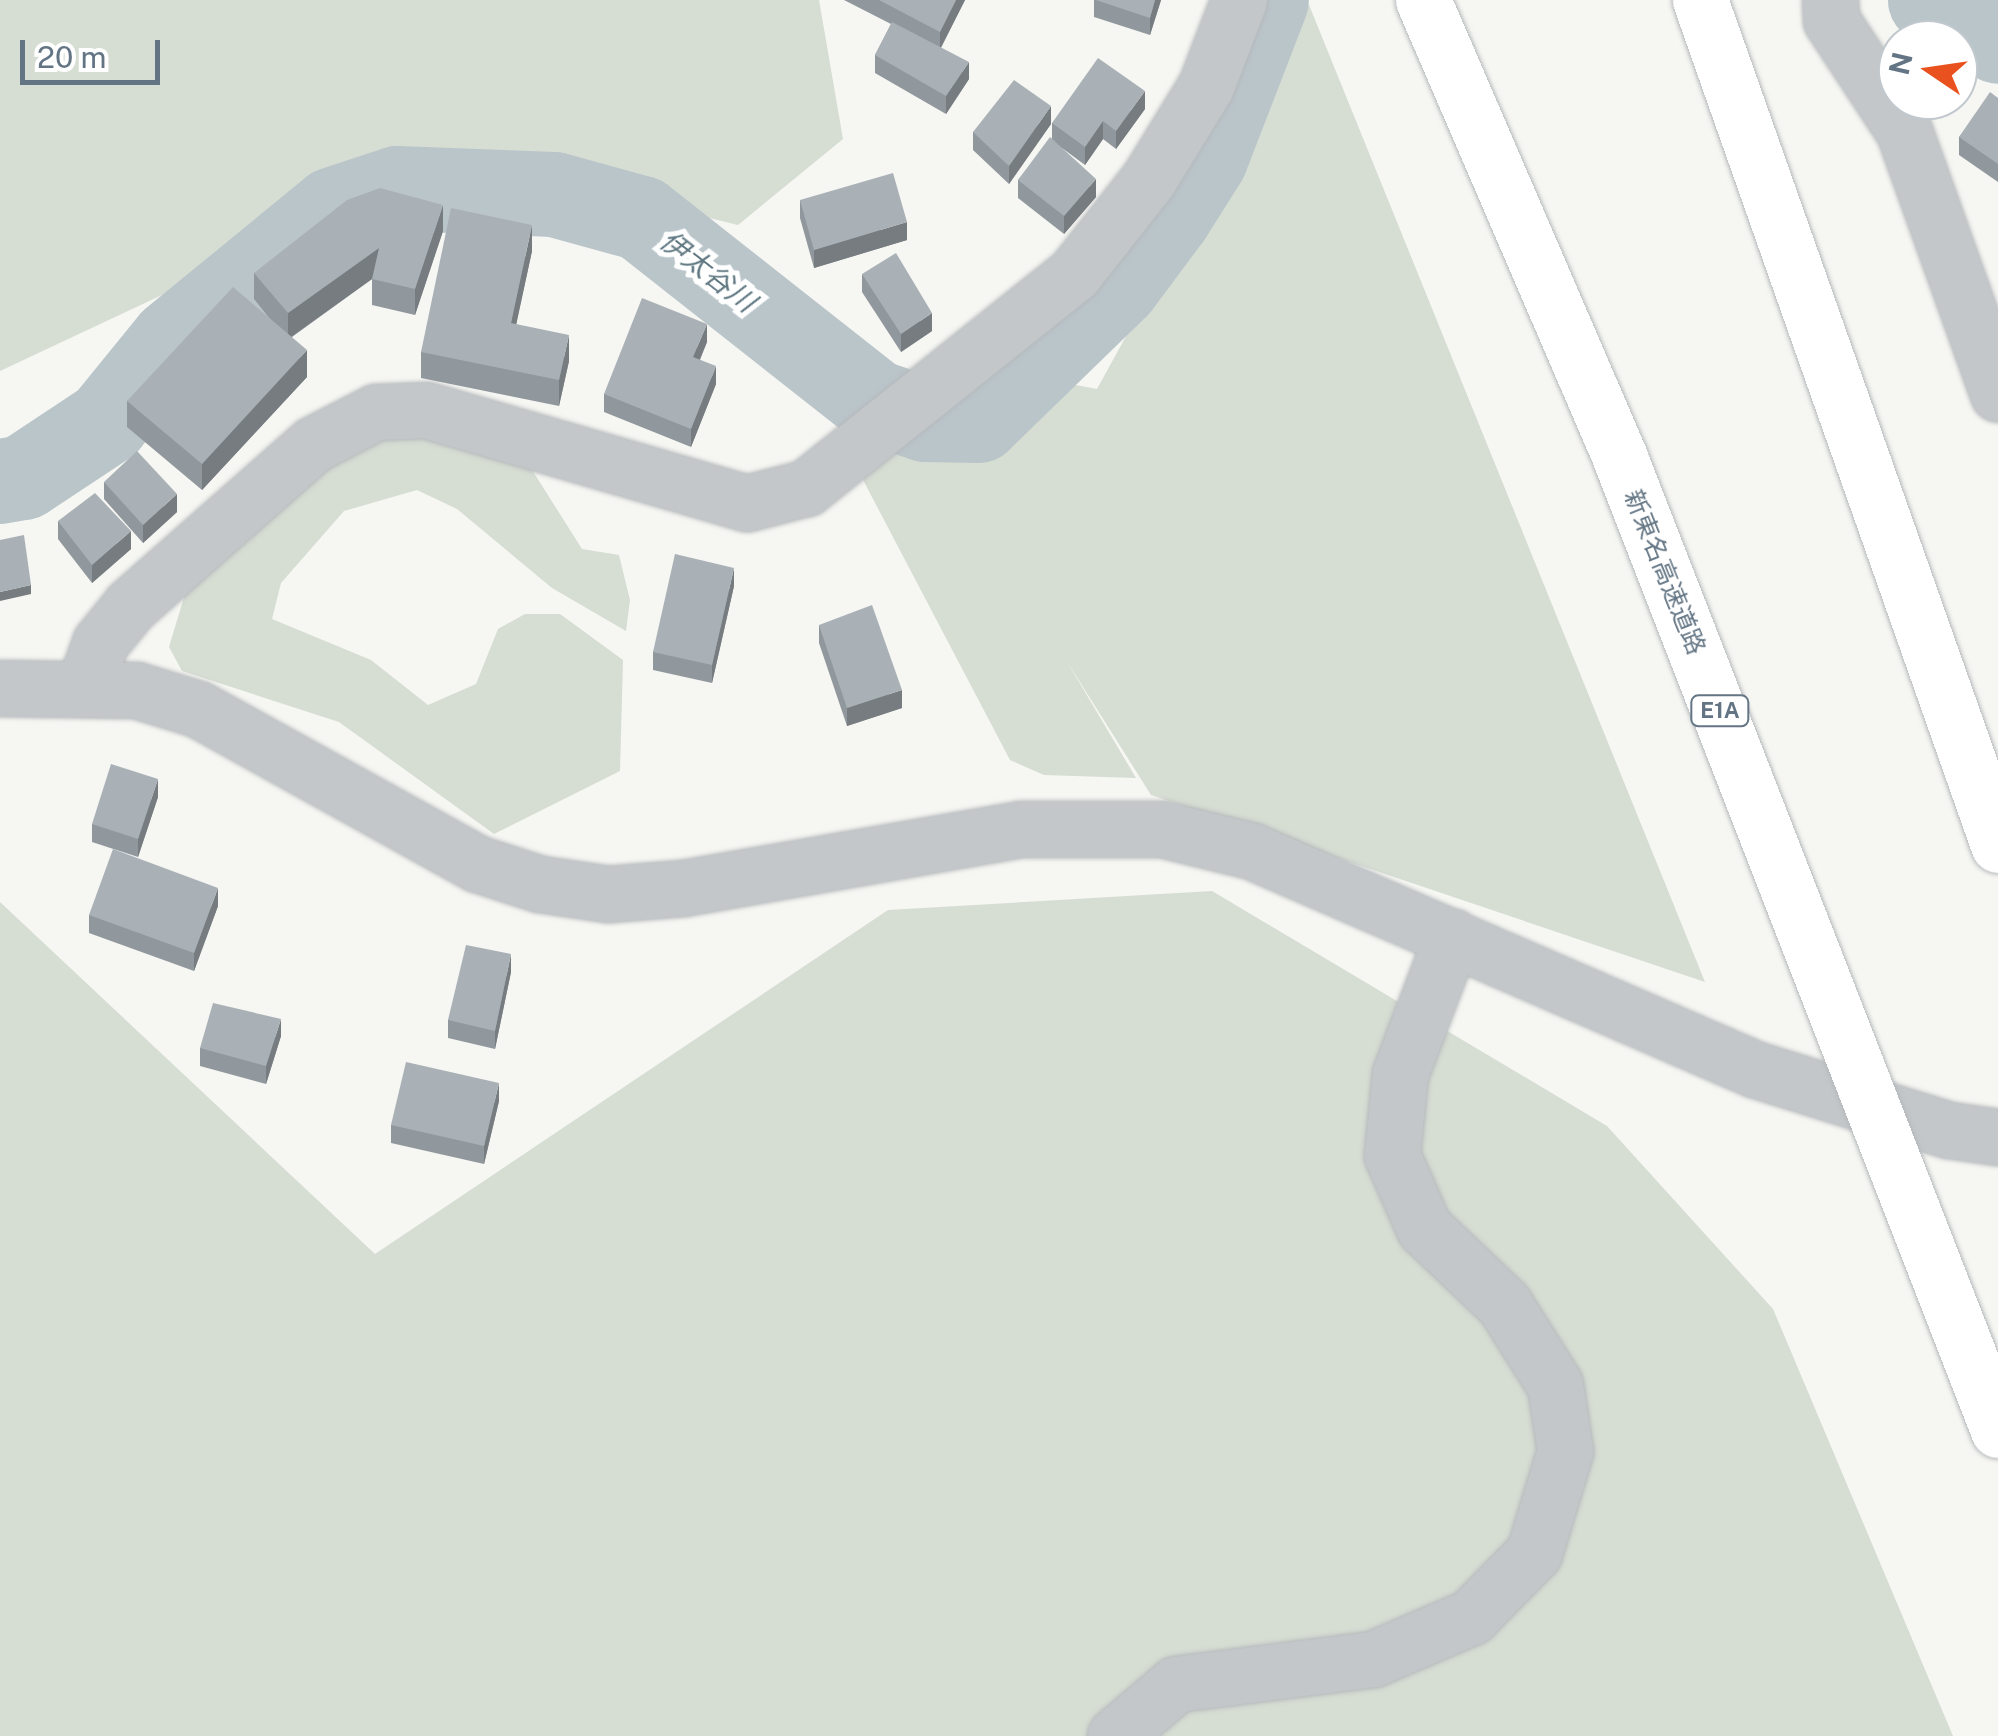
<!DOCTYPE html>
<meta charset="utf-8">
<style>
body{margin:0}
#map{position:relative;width:1998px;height:1736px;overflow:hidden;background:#f6f6f2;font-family:"Public Sans","Noto Sans JP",sans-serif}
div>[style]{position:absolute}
.green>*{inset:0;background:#d6ddd3}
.river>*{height:85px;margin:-42.5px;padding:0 42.5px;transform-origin:42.5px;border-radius:42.5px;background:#bac5ca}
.roads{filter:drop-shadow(0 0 2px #b5b9bc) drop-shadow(0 0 2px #b5b9bc)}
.minor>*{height:55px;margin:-27.5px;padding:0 27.5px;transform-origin:27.5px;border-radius:27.5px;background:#c3c7ca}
.highway>*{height:55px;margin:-27.5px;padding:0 27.5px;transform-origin:27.5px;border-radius:27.5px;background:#fff}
.bridges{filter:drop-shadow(0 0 2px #b5b9bc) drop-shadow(0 0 2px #b5b9bc)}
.highway-bridge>*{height:55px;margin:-27.5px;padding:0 27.5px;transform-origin:27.5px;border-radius:27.5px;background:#fff}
.wall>*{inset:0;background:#91989d}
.shaded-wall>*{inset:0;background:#767c7f}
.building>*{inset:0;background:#a9b1b6}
span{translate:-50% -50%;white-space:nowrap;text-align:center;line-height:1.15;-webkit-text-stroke:10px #fff;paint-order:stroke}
.shield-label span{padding:2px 8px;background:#fff;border:2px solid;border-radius:8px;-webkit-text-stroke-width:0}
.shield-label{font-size:22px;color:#637584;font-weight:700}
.street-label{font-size:25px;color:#637584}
.water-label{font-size:28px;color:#5f7781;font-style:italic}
.north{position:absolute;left:1878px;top:20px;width:100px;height:100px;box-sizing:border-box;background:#fff;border:2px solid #c1c8ce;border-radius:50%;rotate:283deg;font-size:28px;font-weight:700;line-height:40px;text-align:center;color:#637584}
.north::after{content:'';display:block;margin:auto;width:35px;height:45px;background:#e9521f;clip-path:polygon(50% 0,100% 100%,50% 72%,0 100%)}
.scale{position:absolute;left:20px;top:40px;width:140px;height:45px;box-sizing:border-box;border:5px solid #637584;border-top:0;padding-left:12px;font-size:30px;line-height:35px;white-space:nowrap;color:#637584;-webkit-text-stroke:8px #fff;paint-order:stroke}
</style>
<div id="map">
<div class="green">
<div style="clip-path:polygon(0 0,819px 0,843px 139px,738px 225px,574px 185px,388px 172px,226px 265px,0 371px)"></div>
<div style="clip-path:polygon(1295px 0,1307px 0,1705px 982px,1151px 795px,1066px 660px,1136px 778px,1044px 775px,1010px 760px,862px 478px,995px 370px,1097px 389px,1230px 147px)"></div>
<div style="clip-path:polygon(401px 432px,522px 454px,582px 549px,619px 555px,630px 600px,626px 631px,552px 588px,457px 509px,417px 490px,344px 511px,281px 583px,272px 619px,371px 660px,428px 705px,476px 684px,498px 629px,525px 614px,560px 614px,623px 660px,620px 771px,494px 834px,339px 722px,182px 671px,169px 647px,188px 584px,295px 460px)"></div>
<div style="clip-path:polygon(1212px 891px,1607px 1126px,1773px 1309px,1953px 1736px,0 1736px,0 902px,375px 1254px,888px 910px)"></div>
</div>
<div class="river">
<div style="left:1930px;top:0;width:79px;rotate:31.1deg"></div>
<div style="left:0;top:481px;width:23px;rotate:-10deg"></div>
<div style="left:23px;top:477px;width:100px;rotate:-33.5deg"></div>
<div style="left:106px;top:422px;width:104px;rotate:-50.8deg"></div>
<div style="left:172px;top:341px;width:208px;rotate:-39.3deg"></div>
<div style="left:333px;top:209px;width:67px;rotate:-18.2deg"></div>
<div style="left:397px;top:188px;width:157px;rotate:2.2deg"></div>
<div style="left:554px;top:194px;width:90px;rotate:15.4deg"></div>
<div style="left:641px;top:218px;width:298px;rotate:38.2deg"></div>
<div style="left:875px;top:402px;width:53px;rotate:18.8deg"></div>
<div style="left:925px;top:419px;width:53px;rotate:1.1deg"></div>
<div style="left:978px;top:420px;width:194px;rotate:-44.2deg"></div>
<div style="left:1117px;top:285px;width:87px;rotate:-53.4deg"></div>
<div style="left:1169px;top:215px;width:67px;rotate:-57.7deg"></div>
<div style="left:1205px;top:158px;width:169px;rotate:-68.9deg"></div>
</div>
<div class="roads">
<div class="minor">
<div style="left:1830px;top:0;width:20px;rotate:87deg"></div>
<div style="left:1831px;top:20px;width:133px;rotate:56.7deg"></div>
<div style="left:1904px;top:131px;width:279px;rotate:70.3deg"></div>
<div style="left:85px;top:685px;width:45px;rotate:-70.3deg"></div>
<div style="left:100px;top:643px;width:48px;rotate:-51deg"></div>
<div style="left:130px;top:606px;width:245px;rotate:-41.4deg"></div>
<div style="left:314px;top:444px;width:70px;rotate:-27.3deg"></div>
<div style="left:376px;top:412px;width:50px;rotate:-2.3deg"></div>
<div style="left:426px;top:410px;width:334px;rotate:16.2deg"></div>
<div style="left:747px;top:503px;width:61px;rotate:-14.3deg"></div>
<div style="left:806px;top:488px;width:344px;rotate:-38.6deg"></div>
<div style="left:1075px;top:273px;width:120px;rotate:-51.8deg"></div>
<div style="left:1149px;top:179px;width:109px;rotate:-58.5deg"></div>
<div style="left:1206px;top:86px;width:92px;rotate:-69deg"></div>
<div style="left:0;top:688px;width:136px;rotate:0.8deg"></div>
<div style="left:136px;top:690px;width:65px;rotate:17deg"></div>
<div style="left:198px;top:709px;width:320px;rotate:29deg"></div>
<div style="left:478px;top:864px;width:65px;rotate:17.9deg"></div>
<div style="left:540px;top:884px;width:69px;rotate:8.4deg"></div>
<div style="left:608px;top:894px;width:75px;rotate:-4.6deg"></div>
<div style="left:683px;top:888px;width:343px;rotate:-9.9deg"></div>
<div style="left:1021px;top:829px;width:141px"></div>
<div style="left:1162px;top:829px;width:93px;rotate:13.7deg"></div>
<div style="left:1252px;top:851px;width:547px;rotate:23.47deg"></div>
<div style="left:1754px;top:1069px;width:204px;rotate:17.4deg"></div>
<div style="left:1949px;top:1130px;width:49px;rotate:8.1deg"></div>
<div style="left:1115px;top:1736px;width:80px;rotate:-40.4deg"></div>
<div style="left:1176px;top:1684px;width:199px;rotate:-7.2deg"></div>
<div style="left:1373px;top:1659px;width:107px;rotate:-23.2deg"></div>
<div style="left:1471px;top:1617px;width:90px;rotate:-45.5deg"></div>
<div style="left:1534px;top:1553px;width:107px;rotate:-73.1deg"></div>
<div style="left:1565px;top:1451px;width:67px;rotate:-98.6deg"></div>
<div style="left:1555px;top:1385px;width:96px;rotate:-122.2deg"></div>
<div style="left:1504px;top:1304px;width:110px;rotate:-136.5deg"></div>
<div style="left:1424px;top:1228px;width:80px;rotate:-113.7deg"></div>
<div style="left:1392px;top:1155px;width:81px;rotate:-84.4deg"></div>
<div style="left:1400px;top:1074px;width:147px;rotate:-69.2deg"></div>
</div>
<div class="highway">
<div style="left:1700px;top:0;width:896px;rotate:70.57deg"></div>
</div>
</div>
<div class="bridges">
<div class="highway-bridge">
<div style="left:1423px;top:0;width:499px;rotate:66.7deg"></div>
<div style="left:1620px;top:458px;width:1043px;rotate:68.75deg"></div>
</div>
</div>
<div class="wall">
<div style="clip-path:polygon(844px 0,965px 0,941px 48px,969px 79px,946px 114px,875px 73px,875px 55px,891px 24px)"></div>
<div style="clip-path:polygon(1094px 0,1161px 0,1150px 35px,1094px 17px)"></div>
<div style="clip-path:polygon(1998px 98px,1998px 182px,1959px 155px,1959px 137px)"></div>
<div style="clip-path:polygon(1145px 109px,1116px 149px,1103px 139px,1085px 165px,1062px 148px,1096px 197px,1064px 234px,1018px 198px,1018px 180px,1052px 139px,1052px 123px)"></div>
<div style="clip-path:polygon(1051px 124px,1009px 184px,973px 150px,973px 132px)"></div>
<div style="clip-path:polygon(800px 200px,907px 240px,814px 268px,800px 218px)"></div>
<div style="clip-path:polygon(443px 231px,415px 315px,372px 305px,372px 279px,292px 337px,307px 377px,202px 490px,127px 427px,127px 401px,270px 319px,254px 299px,254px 273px)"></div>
<div style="clip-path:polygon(532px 251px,516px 324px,569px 361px,559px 406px,421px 378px,421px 352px)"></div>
<div style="clip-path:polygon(862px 274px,932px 331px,901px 352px,862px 292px)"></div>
<div style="clip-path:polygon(707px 342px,700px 360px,716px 384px,691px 447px,604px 412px,604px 394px)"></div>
<div style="clip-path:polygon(104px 482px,177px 512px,143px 543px,104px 499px)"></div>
<div style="clip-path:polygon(58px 521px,131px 549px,92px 583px,58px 539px)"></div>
<div style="clip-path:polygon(734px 586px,712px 683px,653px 670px,653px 652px)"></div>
<div style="clip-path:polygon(819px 625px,902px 708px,847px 726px,819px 643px)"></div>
<div style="clip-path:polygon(158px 797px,138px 857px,92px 842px,92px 824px)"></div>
<div style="clip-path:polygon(218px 906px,194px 971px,89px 933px,89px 915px)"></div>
<div style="clip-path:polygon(511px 972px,495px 1049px,448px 1038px,448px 1020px)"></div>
<div style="clip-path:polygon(281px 1036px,266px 1084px,200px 1066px,200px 1048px)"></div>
<div style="clip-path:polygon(499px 1101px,484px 1164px,391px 1143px,391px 1125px)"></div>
</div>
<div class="shaded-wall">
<div style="clip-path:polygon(956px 0,965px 0,940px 49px,940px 32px)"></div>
<div style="clip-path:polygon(1155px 0,1161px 0,1150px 35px,1150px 18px)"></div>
<div style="clip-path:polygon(969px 62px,969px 79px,946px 114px,946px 96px)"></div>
<div style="clip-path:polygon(1145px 91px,1145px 109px,1116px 149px,1116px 131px)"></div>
<div style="clip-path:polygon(1051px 106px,1051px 124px,1009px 184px,1009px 166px)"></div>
<div style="clip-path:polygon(1103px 121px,1103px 139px,1085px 165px,1085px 147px)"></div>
<div style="clip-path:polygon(1096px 179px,1096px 197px,1064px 234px,1064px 216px)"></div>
<div style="clip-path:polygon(443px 205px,443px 231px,415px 315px,415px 289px)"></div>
<div style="clip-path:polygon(907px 222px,907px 240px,814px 268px,814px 250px)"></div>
<div style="clip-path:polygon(532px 225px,532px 251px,511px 349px,511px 323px)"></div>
<div style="clip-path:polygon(379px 248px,379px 274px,288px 339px,288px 313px)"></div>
<div style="clip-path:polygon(932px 313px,932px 331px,901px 352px,901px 334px)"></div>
<div style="clip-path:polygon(707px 324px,707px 342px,693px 375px,693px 357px)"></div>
<div style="clip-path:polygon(569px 335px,569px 361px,559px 406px,559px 380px)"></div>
<div style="clip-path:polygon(307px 350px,307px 377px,202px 490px,202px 464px)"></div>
<div style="clip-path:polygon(716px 366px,716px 384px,691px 447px,691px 429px)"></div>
<div style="clip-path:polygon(177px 494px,177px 512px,143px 543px,143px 525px)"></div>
<div style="clip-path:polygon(131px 531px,131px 549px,92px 583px,92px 565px)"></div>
<div style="clip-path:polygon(734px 568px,734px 586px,712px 683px,712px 665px)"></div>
<div style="clip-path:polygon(31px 585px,31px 594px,0 601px,0 592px)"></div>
<div style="clip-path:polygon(902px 690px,902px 708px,847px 726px,847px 708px)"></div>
<div style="clip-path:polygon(158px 779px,158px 797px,138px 857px,138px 839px)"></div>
<div style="clip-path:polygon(218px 888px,218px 906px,194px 971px,194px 953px)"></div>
<div style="clip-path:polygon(511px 954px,511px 972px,495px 1049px,495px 1031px)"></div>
<div style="clip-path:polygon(281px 1019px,281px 1036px,266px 1084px,266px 1066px)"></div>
<div style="clip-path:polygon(499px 1083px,499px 1101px,484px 1164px,484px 1146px)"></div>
</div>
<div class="building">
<div style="clip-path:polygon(879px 0,956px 0,940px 32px)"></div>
<div style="clip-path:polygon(1096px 0,1155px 0,1150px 18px)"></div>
<div style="clip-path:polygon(892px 22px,969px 62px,946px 96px,875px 55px)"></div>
<div style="clip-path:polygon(1098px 58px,1145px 91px,1116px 131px,1103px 121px,1085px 147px,1052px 123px)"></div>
<div style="clip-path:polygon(1014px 80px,1051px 106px,1009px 166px,973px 132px)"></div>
<div style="clip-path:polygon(1990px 92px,1998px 98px,1998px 164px,1959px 137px)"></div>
<div style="clip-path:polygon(1050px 137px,1096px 179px,1064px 216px,1018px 180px)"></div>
<div style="clip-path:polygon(893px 173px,907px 222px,814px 250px,800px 200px)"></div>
<div style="clip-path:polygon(380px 188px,443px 205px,415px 289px,372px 279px,379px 248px,288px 313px,254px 273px,347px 200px)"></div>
<div style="clip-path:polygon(451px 208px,532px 225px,511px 323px,569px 335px,559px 380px,421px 352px)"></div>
<div style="clip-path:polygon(896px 253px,932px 313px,901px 334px,862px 274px)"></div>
<div style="clip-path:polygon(233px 287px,307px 350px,202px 464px,127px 401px)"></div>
<div style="clip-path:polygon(642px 298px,707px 324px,693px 357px,716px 366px,691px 429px,604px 394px)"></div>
<div style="clip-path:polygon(137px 451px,177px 494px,143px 525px,104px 482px)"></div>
<div style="clip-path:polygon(95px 493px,131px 531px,92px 565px,58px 521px)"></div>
<div style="clip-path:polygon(24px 535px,31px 585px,0 592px,0 540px)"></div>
<div style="clip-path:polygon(675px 554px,734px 568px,712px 665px,653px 652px)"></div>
<div style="clip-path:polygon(872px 605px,902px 690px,847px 708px,819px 625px)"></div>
<div style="clip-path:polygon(111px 764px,158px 779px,138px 839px,92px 824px)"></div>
<div style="clip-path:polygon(113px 849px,218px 888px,194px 953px,89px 915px)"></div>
<div style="clip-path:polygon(466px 945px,511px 954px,495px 1031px,448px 1020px)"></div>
<div style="clip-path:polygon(213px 1003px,281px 1019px,266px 1066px,200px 1048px)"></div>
<div style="clip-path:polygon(406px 1062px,499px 1083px,484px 1146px,391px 1125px)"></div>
</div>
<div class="shield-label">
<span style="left:1720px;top:711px">E1A</span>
</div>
<div class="street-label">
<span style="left:1665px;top:572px;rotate:68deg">新東名高速道路</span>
</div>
<div class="water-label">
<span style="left:708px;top:271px;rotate:38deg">伊太谷川</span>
</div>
<div class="north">N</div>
<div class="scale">20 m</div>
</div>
